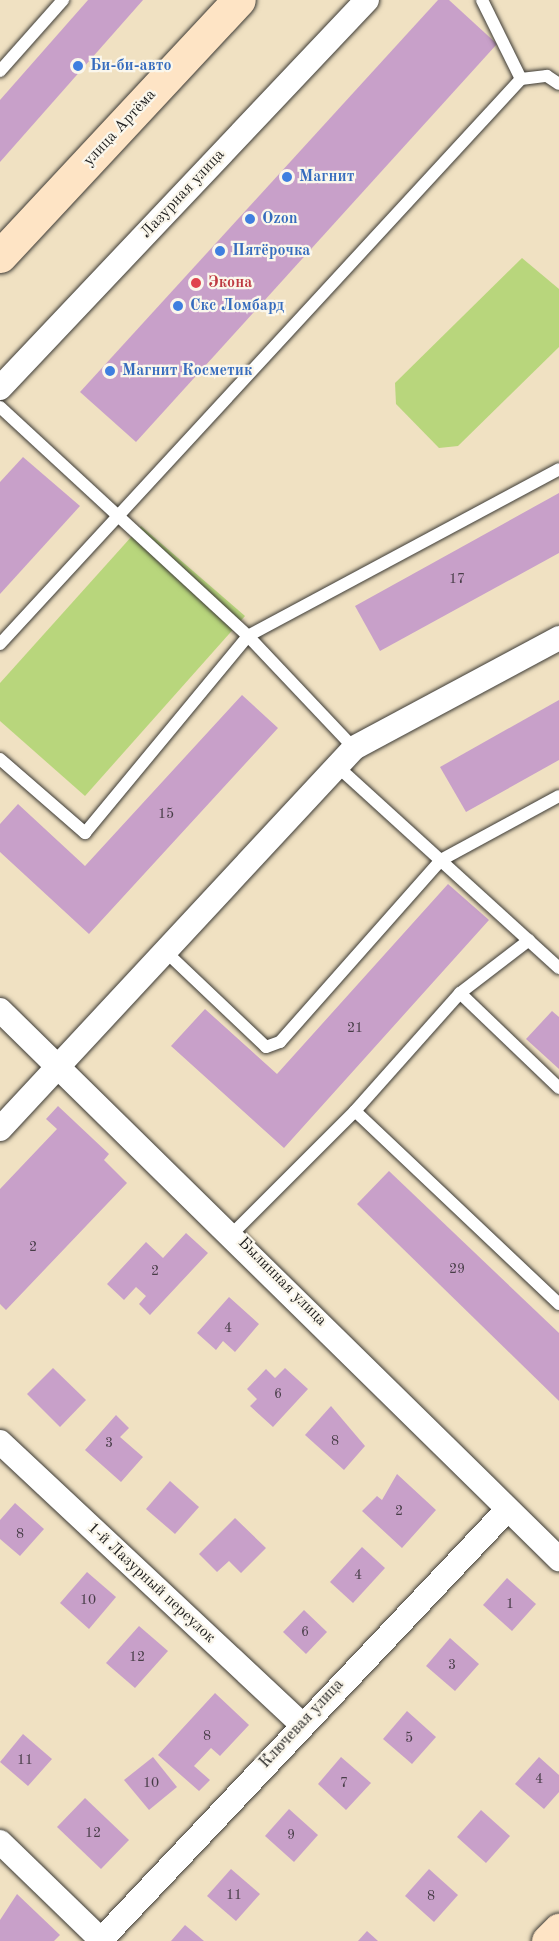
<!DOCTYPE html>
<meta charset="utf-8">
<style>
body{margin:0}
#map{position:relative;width:559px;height:1941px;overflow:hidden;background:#f0e1c2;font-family:"Old Standard TT",serif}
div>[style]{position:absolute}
.green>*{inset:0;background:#b8d67c}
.building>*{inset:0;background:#c8a0c9}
.roads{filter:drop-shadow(0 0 2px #3c3a35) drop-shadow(0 0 2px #3c3a35)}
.lane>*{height:12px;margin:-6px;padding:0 6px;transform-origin:6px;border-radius:6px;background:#fff}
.street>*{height:24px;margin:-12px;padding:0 12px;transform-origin:12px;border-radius:12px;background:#fff}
.secondary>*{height:33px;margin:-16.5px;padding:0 16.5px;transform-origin:16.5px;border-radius:16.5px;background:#fee4c5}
.dots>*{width:16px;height:16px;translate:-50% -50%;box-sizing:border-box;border:3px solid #fbf7ec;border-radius:50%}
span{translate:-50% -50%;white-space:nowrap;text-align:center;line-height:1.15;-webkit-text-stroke:4.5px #fbf7ec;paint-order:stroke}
.number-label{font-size:14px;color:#473d47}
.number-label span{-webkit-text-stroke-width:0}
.shop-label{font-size:16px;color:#366cbe;font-weight:700}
.left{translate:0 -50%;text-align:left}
.street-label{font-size:16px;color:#1c1c1c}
.health-label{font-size:16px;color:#be3a42;font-weight:700}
</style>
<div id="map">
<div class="green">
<div style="clip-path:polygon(522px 258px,559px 289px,559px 347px,458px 446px,439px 448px,396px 404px,395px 383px)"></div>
<div style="clip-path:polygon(141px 526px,245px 616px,85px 796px,0 721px,0 683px)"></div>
</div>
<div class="building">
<div style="clip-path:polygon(88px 0,143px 0,0 162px,0 100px)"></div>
<div style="clip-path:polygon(438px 0,449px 0,497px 44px,136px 442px,80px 392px)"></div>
<div style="clip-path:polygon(23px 457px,80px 506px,0 594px,0 482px)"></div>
<div style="clip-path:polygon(559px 493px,559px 553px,380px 651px,355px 606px)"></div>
<div style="clip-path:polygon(242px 695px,278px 728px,89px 934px,0 852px,0 824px,18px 804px,85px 866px)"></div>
<div style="clip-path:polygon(559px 700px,559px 760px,466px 812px,440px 767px)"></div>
<div style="clip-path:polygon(448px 884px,489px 920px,284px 1148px,171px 1046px,205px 1009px,277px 1074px)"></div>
<div style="clip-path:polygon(552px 1011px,559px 1017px,559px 1069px,526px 1039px)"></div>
<div style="clip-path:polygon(58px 1106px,109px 1154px,104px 1160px,127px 1183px,6px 1310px,0 1304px,0 1189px,57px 1129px,46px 1119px)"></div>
<div style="clip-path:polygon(389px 1171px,559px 1333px,559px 1401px,357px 1204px)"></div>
<div style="clip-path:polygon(186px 1233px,208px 1253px,150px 1315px,139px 1304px,146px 1296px,136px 1287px,124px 1300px,107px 1284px,146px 1242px,163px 1258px)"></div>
<div style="clip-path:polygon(229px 1297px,259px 1324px,235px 1352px,223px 1341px,216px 1350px,197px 1333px)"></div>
<div style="clip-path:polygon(53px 1368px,86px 1400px,60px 1427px,27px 1394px)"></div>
<div style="clip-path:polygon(285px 1368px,308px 1389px,273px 1427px,250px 1406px,257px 1399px,247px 1389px,266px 1369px,275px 1378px)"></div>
<div style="clip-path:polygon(331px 1406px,365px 1446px,344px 1470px,305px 1435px)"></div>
<div style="clip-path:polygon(116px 1415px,129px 1428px,120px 1437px,143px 1457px,121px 1482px,85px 1450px)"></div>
<div style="clip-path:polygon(397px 1474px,436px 1510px,402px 1548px,362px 1511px,377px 1496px,382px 1500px)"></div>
<div style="clip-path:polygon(170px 1481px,199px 1507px,175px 1534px,146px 1509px)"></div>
<div style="clip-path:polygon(15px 1503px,44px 1529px,20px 1556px,0 1539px,0 1520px)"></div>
<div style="clip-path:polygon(235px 1518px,266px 1548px,241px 1573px,229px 1561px,217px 1572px,199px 1554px)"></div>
<div style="clip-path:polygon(362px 1547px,385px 1568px,353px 1603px,330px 1582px)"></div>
<div style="clip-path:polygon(87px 1572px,116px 1597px,89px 1629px,60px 1603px)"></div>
<div style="clip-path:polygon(507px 1578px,536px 1604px,512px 1631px,483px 1605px)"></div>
<div style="clip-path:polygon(304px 1610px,327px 1632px,306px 1654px,283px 1632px)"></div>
<div style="clip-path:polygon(139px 1626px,168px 1651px,135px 1688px,106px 1663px)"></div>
<div style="clip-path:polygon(450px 1638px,479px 1664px,455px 1691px,426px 1666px)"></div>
<div style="clip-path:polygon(215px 1693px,249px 1725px,220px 1756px,211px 1748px,194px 1766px,210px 1780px,199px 1791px,158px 1755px)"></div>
<div style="clip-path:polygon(407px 1711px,436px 1737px,412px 1764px,383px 1739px)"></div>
<div style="clip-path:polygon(23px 1734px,52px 1759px,28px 1786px,0 1762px)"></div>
<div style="clip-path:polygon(153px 1757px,177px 1787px,149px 1810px,124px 1780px)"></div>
<div style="clip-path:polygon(341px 1757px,371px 1783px,346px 1810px,318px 1784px)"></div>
<div style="clip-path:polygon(539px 1757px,559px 1775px,559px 1792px,544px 1809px,515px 1784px)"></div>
<div style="clip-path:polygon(85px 1798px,129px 1840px,101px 1869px,57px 1827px)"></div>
<div style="clip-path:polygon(289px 1809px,318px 1835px,294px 1862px,265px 1836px)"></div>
<div style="clip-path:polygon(481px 1810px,510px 1836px,486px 1863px,457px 1837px)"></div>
<div style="clip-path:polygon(231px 1869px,260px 1894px,236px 1921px,207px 1896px)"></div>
<div style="clip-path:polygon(429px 1869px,458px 1895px,434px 1922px,405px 1896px)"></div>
<div style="clip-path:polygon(17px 1894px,60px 1935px,54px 1941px,0 1941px,0 1920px)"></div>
<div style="clip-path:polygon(185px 1925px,204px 1941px,171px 1941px)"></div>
<div style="clip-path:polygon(367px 1931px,378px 1941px,358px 1941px)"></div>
</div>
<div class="roads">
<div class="lane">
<div style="left:0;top:71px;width:95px;rotate:-48.4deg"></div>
<div style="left:521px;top:79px;width:26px;rotate:-7deg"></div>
<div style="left:547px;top:76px;width:14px;rotate:34deg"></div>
<div style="left:0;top:407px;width:338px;rotate:42.7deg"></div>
<div style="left:248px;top:636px;width:154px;rotate:46.6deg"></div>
<div style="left:0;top:644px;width:769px;rotate:-47.32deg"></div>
<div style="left:521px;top:79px;width:88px;rotate:-116.3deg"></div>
<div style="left:0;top:759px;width:113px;rotate:41deg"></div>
<div style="left:85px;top:833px;width:256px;rotate:-50.4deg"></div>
<div style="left:248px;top:636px;width:353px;rotate:-28.2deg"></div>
<div style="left:337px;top:766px;width:300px;rotate:42.3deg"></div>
<div style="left:166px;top:952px;width:138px;rotate:43.5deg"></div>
<div style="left:266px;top:1047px;width:15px;rotate:-20deg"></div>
<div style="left:280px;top:1042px;width:243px;rotate:-48.5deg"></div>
<div style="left:441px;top:860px;width:134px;rotate:-28.5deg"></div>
<div style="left:460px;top:993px;width:137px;rotate:43.8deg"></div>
<div style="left:355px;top:1111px;width:281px;rotate:43.4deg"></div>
<div style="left:233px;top:1233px;width:173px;rotate:-45deg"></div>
<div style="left:355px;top:1111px;width:158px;rotate:-48.3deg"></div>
<div style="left:460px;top:993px;width:87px;rotate:-37.5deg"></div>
</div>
<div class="street">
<div style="left:0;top:388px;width:534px;rotate:-46.59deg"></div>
<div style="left:0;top:1010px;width:784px;rotate:44.48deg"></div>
<div style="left:0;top:1129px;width:520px;rotate:-47.1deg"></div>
<div style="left:354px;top:748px;width:233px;rotate:-28.2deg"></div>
<div style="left:0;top:1442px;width:412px;rotate:43.1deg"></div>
<div style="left:0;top:1842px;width:141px;rotate:44.1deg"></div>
<div style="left:100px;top:1941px;width:593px;rotate:-46.64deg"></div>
</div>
<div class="secondary">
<div style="left:0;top:256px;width:350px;rotate:-47deg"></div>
<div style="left:548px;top:1941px;width:16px;rotate:-45deg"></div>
</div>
</div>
<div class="dots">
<div style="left:78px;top:66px;background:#3f7fe0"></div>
<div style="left:287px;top:177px;background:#3f7fe0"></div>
<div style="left:250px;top:219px;background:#3f7fe0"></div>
<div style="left:220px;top:251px;background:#3f7fe0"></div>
<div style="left:196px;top:283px;background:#e0444e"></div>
<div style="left:178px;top:306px;background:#3f7fe0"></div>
<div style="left:110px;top:371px;background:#3f7fe0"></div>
</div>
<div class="number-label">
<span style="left:457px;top:579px">17</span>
<span style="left:166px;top:814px">15</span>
<span style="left:355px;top:1028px">21</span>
<span style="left:33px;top:1247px">2</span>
<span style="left:457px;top:1269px">29</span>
<span style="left:155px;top:1271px">2</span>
<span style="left:228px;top:1328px">4</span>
<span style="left:278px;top:1394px">6</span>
<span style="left:335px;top:1441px">8</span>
<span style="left:109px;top:1443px">3</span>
<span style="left:399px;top:1511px">2</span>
<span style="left:20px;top:1534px">8</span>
<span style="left:358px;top:1575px">4</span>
<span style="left:88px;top:1600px">10</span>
<span style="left:510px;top:1604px">1</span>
<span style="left:305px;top:1632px">6</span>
<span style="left:137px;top:1657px">12</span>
<span style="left:452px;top:1665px">3</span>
<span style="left:207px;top:1736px">8</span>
<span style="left:409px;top:1738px">5</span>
<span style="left:25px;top:1760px">11</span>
<span style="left:539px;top:1779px">4</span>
<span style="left:151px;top:1783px">10</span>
<span style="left:344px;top:1783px">7</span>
<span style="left:93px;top:1833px">12</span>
<span style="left:291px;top:1835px">9</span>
<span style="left:234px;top:1895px">11</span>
<span style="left:431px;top:1896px">8</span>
</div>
<div class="shop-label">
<span class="left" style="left:90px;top:66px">Би-би-авто</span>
<span class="left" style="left:299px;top:177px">Магнит</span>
<span class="left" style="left:262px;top:219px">Ozon</span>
<span class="left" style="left:232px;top:251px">Пятёрочка</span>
<span class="left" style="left:190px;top:306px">Скс Ломбард</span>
<span class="left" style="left:122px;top:371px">Магнит Косметик</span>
</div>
<div class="street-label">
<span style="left:120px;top:128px;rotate:-47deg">улица Артёма</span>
<span style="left:183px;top:194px;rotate:-47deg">Лазурная улица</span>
<span style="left:282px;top:1282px;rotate:45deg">Былинная улица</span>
<span style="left:151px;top:1583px;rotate:43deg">1-й Лазурный переулок</span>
<span style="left:302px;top:1724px;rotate:-47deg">Ключевая улица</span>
</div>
<div class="health-label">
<span class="left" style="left:208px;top:283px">Экона</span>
</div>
</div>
